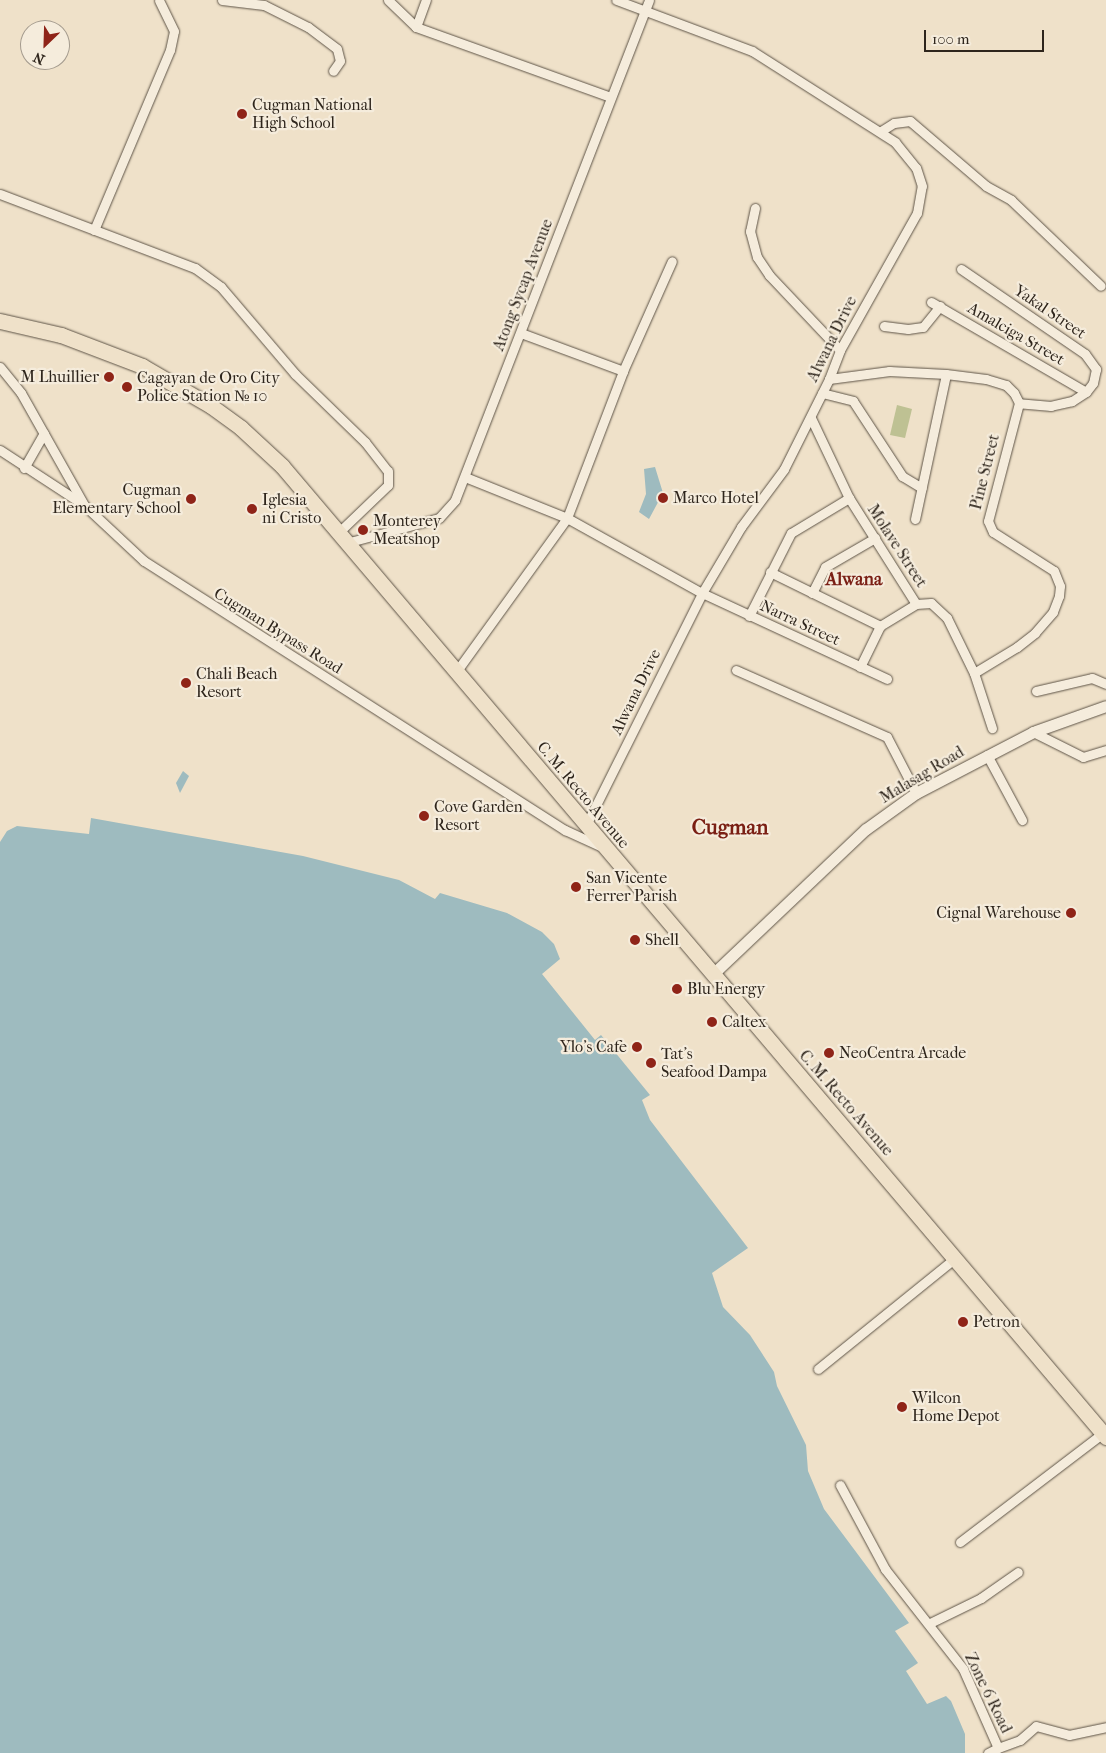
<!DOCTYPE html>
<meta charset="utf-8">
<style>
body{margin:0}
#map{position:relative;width:1106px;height:1753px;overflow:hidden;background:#efe1c9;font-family:"IM FELL French Canon",serif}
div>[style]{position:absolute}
.green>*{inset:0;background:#bec193}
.water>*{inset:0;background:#9ebbbf}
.roads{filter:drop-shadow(0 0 1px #5e5447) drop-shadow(0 0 1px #5e5447)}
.minor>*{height:9px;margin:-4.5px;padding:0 4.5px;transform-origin:4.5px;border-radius:4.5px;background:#f5ecdc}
.tertiary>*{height:11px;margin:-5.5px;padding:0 5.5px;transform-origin:5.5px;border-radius:5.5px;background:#f5ecdc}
.trunk>*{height:15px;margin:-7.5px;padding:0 7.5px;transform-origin:7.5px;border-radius:7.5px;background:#efe1c9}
.dots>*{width:14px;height:14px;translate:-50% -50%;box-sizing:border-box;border:2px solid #f5ecdc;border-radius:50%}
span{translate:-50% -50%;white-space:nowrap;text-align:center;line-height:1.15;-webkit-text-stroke:4.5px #f5ecdc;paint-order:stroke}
.poi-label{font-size:16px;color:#2e251c}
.left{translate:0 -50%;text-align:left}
.right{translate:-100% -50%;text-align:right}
.street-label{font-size:16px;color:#2e251c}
.neighbourhood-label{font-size:18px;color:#7a1f14;font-weight:700}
.district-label{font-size:21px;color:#7a1f14;font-weight:700}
.north{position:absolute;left:20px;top:20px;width:50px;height:50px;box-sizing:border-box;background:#f5ecdc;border:1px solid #a59c8f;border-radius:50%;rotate:204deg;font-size:14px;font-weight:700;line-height:20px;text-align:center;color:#2e251c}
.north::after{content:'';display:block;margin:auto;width:18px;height:22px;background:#8f2418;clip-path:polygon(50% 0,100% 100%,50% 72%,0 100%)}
.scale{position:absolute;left:924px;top:30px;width:120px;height:22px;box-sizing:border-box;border:2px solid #2e251c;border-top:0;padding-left:6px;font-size:15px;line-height:18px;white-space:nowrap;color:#2e251c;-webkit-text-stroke:4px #f5ecdc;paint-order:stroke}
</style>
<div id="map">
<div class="green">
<div style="clip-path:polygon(897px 405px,912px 409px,905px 438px,890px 435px)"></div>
</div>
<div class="water">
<div style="clip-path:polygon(655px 467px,663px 493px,649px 519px,639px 512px,646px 494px,644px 469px)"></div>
<div style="clip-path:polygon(183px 771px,189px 776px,180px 793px,176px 783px)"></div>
<div style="clip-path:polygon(91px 818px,303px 856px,399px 880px,435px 899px,440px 893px,507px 913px,542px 932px,554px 944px,560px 959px,542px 974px,595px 1040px,601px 1035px,650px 1095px,642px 1100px,650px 1120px,748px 1248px,712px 1273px,723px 1307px,750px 1335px,774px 1372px,777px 1386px,806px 1445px,808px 1471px,824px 1509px,909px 1623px,895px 1631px,918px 1663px,906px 1671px,927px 1704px,946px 1696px,951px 1701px,965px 1734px,965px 1753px,0 1753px,0 842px,7px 831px,17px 826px,89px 834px)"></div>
</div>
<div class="roads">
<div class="minor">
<div style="left:222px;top:0;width:42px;rotate:6.8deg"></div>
<div style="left:264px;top:5px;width:49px;rotate:26.6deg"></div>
<div style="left:308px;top:27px;width:36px;rotate:37deg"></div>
<div style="left:337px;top:49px;width:12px;rotate:76deg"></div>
<div style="left:340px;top:61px;width:12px;rotate:125deg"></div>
<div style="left:388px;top:0;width:39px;rotate:44deg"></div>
<div style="left:416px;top:27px;width:206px;rotate:19.8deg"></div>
<div style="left:416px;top:27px;width:29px;rotate:-70deg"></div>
<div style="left:881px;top:131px;width:15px;rotate:-32deg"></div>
<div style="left:894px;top:123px;width:16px;rotate:-7deg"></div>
<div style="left:910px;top:121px;width:100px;rotate:40.5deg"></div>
<div style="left:986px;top:186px;width:29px;rotate:29deg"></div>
<div style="left:1011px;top:200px;width:124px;rotate:43.7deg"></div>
<div style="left:0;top:194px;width:209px;rotate:20.8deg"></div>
<div style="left:195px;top:268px;width:32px;rotate:36deg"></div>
<div style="left:221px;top:287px;width:114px;rotate:49.6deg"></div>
<div style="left:295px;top:374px;width:98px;rotate:44.2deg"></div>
<div style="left:365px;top:442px;width:37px;rotate:52deg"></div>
<div style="left:388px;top:471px;width:14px;rotate:90deg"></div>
<div style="left:388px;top:485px;width:69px;rotate:136.2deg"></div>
<div style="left:755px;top:208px;width:24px;rotate:102deg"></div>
<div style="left:750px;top:231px;width:27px;rotate:75deg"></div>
<div style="left:757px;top:257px;width:22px;rotate:56deg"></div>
<div style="left:769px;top:275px;width:103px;rotate:46.6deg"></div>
<div style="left:94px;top:230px;width:195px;rotate:-67.1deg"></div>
<div style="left:170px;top:50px;width:19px;rotate:-78deg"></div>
<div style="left:174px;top:31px;width:34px;rotate:-116deg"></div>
<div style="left:961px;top:269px;width:150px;rotate:34.4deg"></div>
<div style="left:1085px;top:354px;width:19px;rotate:54deg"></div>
<div style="left:1096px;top:369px;width:14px;rotate:102deg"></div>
<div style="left:1093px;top:383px;width:11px;rotate:128deg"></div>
<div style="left:1086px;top:392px;width:17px;rotate:147deg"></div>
<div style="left:1072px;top:401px;width:22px;rotate:167deg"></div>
<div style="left:1051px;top:406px;width:32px;rotate:-175deg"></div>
<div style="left:931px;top:302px;width:179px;rotate:30.1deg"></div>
<div style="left:884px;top:326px;width:24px;rotate:7deg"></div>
<div style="left:908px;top:329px;width:15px;rotate:-8deg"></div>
<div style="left:923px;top:327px;width:27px;rotate:-51deg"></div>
<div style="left:521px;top:333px;width:109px;rotate:20.4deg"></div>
<div style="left:0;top:367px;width:33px;rotate:51deg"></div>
<div style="left:21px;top:393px;width:129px;rotate:60.6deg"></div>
<div style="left:84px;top:505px;width:82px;rotate:43deg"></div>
<div style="left:144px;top:561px;width:500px;rotate:32.6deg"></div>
<div style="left:565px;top:830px;width:41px;rotate:24.7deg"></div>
<div style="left:829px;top:379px;width:61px;rotate:-7.6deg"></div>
<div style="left:889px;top:371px;width:57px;rotate:3deg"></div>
<div style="left:946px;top:374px;width:40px;rotate:7.1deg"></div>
<div style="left:986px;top:379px;width:21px;rotate:17deg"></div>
<div style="left:1006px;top:385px;width:11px;rotate:45deg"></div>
<div style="left:1014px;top:393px;width:11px;rotate:63deg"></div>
<div style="left:1019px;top:403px;width:122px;rotate:104.7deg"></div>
<div style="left:988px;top:521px;width:12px;rotate:66deg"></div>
<div style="left:993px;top:532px;width:72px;rotate:32.6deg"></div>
<div style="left:1054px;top:571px;width:16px;rotate:68deg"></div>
<div style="left:1060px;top:586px;width:10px;rotate:96deg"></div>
<div style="left:1059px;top:596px;width:17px;rotate:111deg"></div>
<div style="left:1053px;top:612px;width:28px;rotate:131deg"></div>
<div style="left:1035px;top:633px;width:23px;rotate:142deg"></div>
<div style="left:1017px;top:647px;width:50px;rotate:148.8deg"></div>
<div style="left:822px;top:393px;width:32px;rotate:14deg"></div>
<div style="left:853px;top:401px;width:90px;rotate:56.8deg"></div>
<div style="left:902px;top:476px;width:23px;rotate:31deg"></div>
<div style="left:811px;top:418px;width:89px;rotate:64.6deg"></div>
<div style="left:849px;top:498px;width:125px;rotate:57.7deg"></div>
<div style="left:916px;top:604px;width:15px;rotate:-4deg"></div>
<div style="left:931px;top:603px;width:22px;rotate:43deg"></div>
<div style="left:947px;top:618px;width:61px;rotate:63.9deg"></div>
<div style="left:974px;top:673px;width:58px;rotate:71.9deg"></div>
<div style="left:0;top:450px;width:100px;rotate:33.2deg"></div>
<div style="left:24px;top:468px;width:40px;rotate:-60.3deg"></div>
<div style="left:465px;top:477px;width:110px;rotate:21.9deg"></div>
<div style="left:567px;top:518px;width:154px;rotate:29.1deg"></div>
<div style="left:702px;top:593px;width:204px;rotate:24.9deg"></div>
<div style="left:915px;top:519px;width:148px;rotate:-77.9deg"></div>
<div style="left:380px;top:534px;width:61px;rotate:-15.2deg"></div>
<div style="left:439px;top:518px;width:24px;rotate:-48deg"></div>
<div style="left:455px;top:500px;width:536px;rotate:-68.79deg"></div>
<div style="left:346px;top:543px;width:27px;rotate:-15deg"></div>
<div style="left:770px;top:572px;width:123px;rotate:26.1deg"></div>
<div style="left:812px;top:593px;width:29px;rotate:-63deg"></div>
<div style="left:825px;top:567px;width:58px;rotate:-30.1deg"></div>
<div style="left:749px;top:616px;width:93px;rotate:-63.2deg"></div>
<div style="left:791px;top:533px;width:68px;rotate:-31.1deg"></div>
<div style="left:860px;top:667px;width:46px;rotate:-64deg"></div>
<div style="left:880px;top:626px;width:42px;rotate:-31.4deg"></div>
<div style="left:736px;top:670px;width:165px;rotate:23.9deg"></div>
<div style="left:887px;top:737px;width:63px;rotate:62.6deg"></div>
<div style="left:456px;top:672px;width:190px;rotate:-54.2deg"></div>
<div style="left:567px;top:518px;width:157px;rotate:-69.1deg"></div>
<div style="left:623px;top:371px;width:120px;rotate:-66deg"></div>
<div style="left:1036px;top:691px;width:57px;rotate:-13.1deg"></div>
<div style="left:1092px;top:678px;width:15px;rotate:23deg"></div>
<div style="left:1033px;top:732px;width:56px;rotate:26.6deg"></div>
<div style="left:1083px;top:757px;width:24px;rotate:-17deg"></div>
<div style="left:987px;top:755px;width:74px;rotate:61.7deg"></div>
<div style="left:586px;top:825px;width:259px;rotate:-63.4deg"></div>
<div style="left:702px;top:593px;width:77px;rotate:-59.4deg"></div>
<div style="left:741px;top:527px;width:72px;rotate:-53.4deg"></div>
<div style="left:784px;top:469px;width:101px;rotate:-63.4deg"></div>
<div style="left:829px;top:379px;width:31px;rotate:-69deg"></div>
<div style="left:840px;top:350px;width:157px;rotate:-60.7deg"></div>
<div style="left:917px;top:213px;width:27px;rotate:-80deg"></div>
<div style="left:922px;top:186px;width:19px;rotate:-108deg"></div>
<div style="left:916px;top:168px;width:33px;rotate:-129deg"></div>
<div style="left:895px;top:142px;width:169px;rotate:-147.5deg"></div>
<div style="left:752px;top:51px;width:145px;rotate:-159.4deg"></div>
<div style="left:818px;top:1369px;width:176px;rotate:-39deg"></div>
<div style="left:840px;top:1485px;width:95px;rotate:61.8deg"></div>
<div style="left:885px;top:1569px;width:127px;rotate:52deg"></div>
<div style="left:963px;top:1669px;width:86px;rotate:66.1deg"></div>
<div style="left:998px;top:1748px;width:23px;rotate:-20deg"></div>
<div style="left:1020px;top:1740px;width:21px;rotate:-41deg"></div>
<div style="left:1036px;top:1726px;width:34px;rotate:15deg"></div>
<div style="left:1069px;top:1735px;width:38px;rotate:-12deg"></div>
<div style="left:960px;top:1542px;width:180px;rotate:-37.3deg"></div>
<div style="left:930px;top:1623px;width:57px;rotate:-26.1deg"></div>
<div style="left:981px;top:1598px;width:45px;rotate:-35.1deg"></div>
<div style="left:988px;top:1753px;width:11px;rotate:-27deg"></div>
</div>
<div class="tertiary">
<div style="left:714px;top:973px;width:209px;rotate:-43.5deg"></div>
<div style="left:866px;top:829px;width:62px;rotate:-35.8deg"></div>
<div style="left:916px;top:793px;width:132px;rotate:-27.5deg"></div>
<div style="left:1033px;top:732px;width:77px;rotate:-19.6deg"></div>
</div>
<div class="trunk">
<div style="left:0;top:321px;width:63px;rotate:12.9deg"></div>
<div style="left:61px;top:335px;width:87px;rotate:20.9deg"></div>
<div style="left:142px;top:366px;width:80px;rotate:30.1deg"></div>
<div style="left:211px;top:406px;width:37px;rotate:36deg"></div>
<div style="left:241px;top:428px;width:56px;rotate:42.8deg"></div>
<div style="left:282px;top:466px;width:1274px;rotate:49.68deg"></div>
</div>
</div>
<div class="dots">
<div style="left:242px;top:114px;background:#8f2418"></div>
<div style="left:109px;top:377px;background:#8f2418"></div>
<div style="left:127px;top:387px;background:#8f2418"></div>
<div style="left:663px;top:498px;background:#8f2418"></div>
<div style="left:191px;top:499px;background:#8f2418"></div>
<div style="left:252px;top:509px;background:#8f2418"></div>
<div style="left:363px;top:530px;background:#8f2418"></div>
<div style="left:186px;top:683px;background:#8f2418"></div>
<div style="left:424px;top:816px;background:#8f2418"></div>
<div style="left:576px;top:887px;background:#8f2418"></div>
<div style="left:1071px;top:913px;background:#8f2418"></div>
<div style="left:635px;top:940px;background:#8f2418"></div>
<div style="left:677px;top:989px;background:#8f2418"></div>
<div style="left:712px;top:1022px;background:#8f2418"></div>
<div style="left:637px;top:1047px;background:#8f2418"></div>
<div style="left:829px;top:1053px;background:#8f2418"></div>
<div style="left:651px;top:1063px;background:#8f2418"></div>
<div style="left:963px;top:1322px;background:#8f2418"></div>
<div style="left:902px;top:1407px;background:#8f2418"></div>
</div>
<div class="poi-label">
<span class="left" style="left:252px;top:114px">Cugman National<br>High School</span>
<span class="right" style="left:99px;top:377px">M Lhuillier</span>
<span class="left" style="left:137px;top:387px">Cagayan de Oro City<br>Police Station № 10</span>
<span class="right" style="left:181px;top:499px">Cugman<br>Elementary School</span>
<span class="left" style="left:673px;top:498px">Marco Hotel</span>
<span class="left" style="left:262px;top:509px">Iglesia<br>ni Cristo</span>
<span class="left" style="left:373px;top:530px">Monterey<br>Meatshop</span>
<span class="left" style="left:196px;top:683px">Chali Beach<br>Resort</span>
<span class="left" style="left:434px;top:816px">Cove Garden<br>Resort</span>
<span class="left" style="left:586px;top:887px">San Vicente<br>Ferrer Parish</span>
<span class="right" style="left:1061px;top:913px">Cignal Warehouse</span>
<span class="left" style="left:645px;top:940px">Shell</span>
<span class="left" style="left:687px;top:989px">Blu Energy</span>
<span class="left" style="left:722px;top:1022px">Caltex</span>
<span class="right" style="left:627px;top:1047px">Ylo's Cafe</span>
<span class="left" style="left:839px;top:1053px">NeoCentra Arcade</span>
<span class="left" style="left:661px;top:1063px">Tat's<br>Seafood Dampa</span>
<span class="left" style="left:973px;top:1322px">Petron</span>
<span class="left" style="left:912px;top:1407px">Wilcon<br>Home Depot</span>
</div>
<div class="street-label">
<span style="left:523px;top:285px;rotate:-69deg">Atong Sycap Avenue</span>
<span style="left:1050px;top:312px;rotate:34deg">Yakal Street</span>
<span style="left:1016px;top:334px;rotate:30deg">Amalciga Street</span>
<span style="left:832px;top:339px;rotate:-64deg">Alwana Drive</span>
<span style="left:985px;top:472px;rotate:-76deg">Pine Street</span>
<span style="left:897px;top:546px;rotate:57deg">Molave Street</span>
<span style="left:800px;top:623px;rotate:25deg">Narra Street</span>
<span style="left:278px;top:631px;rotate:32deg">Cugman Bypass Road</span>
<span style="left:636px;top:692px;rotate:-64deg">Alwana Drive</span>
<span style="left:922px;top:775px;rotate:-31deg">Malasag Road</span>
<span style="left:583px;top:795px;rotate:50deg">C. M. Recto Avenue</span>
<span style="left:846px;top:1103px;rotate:49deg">C. M. Recto Avenue</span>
<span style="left:988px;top:1693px;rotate:64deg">Zone 6 Road</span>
</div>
<div class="neighbourhood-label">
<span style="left:854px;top:580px">Alwana</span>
</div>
<div class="district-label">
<span style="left:730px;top:827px">Cugman</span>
</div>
<div class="north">N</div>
<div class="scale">100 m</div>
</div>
